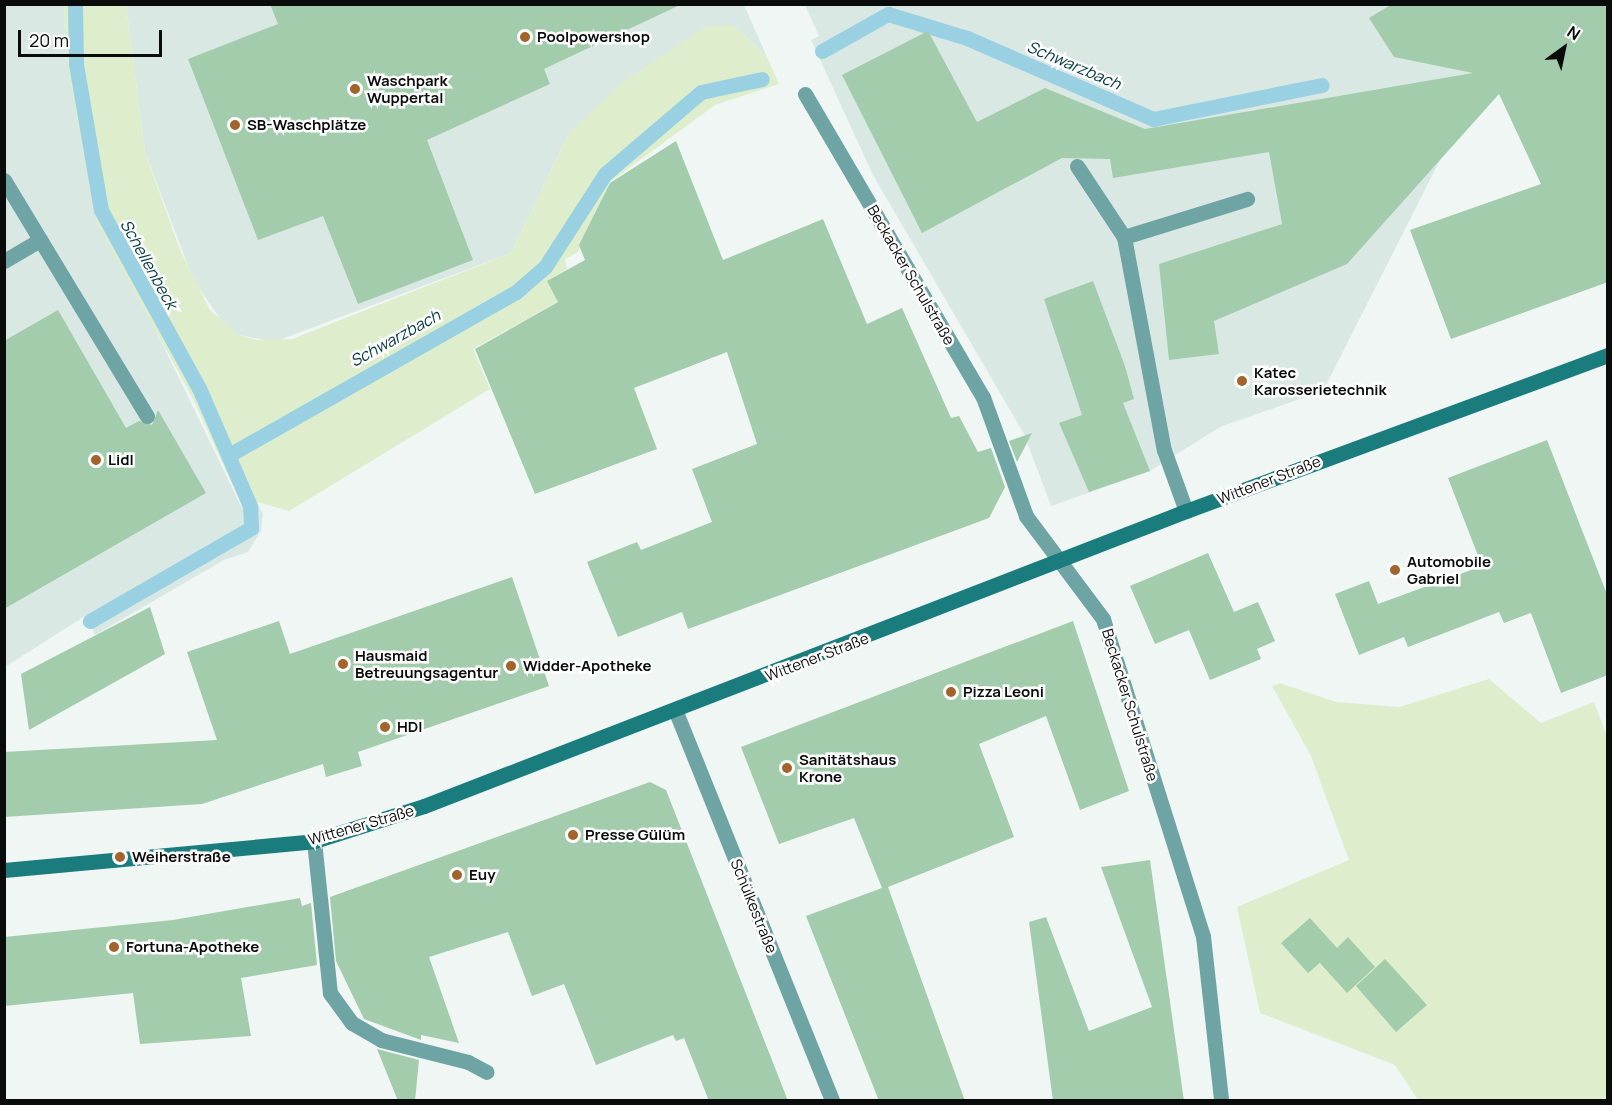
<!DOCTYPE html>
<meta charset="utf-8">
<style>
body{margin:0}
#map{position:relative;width:1612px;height:1105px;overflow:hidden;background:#eff6f4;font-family:Manrope,sans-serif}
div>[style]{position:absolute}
.built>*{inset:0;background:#dae8e4}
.green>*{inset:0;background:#deeecc}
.stream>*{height:15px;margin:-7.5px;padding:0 7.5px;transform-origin:7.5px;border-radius:7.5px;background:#99d1e3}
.building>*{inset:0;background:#a2ccab}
.lane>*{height:15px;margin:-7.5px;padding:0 7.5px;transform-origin:7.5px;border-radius:7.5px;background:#6fa4a4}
.street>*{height:15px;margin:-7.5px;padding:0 7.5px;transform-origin:7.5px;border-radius:7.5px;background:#6fa4a4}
.secondary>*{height:15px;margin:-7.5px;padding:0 7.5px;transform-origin:7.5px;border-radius:7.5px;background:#1b7c7e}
.dots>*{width:16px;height:16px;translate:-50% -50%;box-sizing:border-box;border:3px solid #fff;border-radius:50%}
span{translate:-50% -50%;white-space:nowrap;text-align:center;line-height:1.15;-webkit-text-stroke:5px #fff;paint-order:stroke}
.poi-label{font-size:15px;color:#0a0c0b;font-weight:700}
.left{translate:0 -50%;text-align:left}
.street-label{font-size:15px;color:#0a0c0b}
.water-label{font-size:16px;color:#023845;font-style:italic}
.frame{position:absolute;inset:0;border:6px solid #0a0c0b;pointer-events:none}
.north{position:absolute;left:1534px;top:18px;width:60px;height:60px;-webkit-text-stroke:4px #fff;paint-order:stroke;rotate:33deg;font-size:16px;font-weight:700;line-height:24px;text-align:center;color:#0a0c0b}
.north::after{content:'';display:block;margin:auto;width:21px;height:27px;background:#0a0c0b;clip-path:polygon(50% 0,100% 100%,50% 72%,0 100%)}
.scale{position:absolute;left:18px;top:30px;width:144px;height:27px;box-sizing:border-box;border:3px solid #0a0c0b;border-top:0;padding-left:8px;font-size:18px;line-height:21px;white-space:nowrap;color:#0a0c0b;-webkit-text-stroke:4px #fff;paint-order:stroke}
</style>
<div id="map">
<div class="built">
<div style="clip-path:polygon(1607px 4px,1500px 92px,1440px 160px,1323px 391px,1220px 427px,1150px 471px,1051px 506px,1024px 434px,873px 175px,811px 40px,819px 36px,805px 5px)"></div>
<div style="clip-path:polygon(5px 5px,64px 5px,66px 58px,146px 310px,241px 506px,257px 502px,263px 514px,261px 531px,248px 552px,224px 560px,95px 635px,85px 616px,5px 667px)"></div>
<div style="clip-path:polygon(126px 5px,744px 5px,767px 57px,733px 25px,569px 133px,511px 253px,274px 342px,239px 335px,222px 322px,193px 279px,145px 152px)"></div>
</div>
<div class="green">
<div style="clip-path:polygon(64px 5px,126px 5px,145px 152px,180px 250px,210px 310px,239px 335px,257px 340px,292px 339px,511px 253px,569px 133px,624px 81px,707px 26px,733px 25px,767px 57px,779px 84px,715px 105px,610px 182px,578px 252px,565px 259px,567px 269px,547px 281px,559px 301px,473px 349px,490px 389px,289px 511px,257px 502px,242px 506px,193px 399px,96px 221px,66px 58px)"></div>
<div style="clip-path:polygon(1489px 679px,1541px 723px,1594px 702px,1608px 739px,1607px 1100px,1418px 1100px,1395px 1065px,1260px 1013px,1237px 907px,1349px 860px,1311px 756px,1272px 686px,1280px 683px,1336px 702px,1399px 707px)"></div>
</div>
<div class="stream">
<div style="left:75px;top:4px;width:60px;rotate:89deg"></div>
<div style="left:76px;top:64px;width:148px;rotate:80.3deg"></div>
<div style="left:101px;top:210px;width:203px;rotate:61.2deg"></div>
<div style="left:199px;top:388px;width:129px;rotate:66.6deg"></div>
<div style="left:250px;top:506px;width:22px;rotate:87deg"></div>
<div style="left:251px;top:528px;width:186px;rotate:150deg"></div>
<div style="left:822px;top:51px;width:76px;rotate:-29.3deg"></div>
<div style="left:888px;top:14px;width:83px;rotate:16.9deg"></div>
<div style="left:967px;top:38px;width:203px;rotate:23.5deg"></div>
<div style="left:1153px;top:119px;width:172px;rotate:-11.4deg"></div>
<div style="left:229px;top:455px;width:330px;rotate:-29.6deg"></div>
<div style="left:516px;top:292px;width:38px;rotate:-41deg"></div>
<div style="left:545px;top:267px;width:111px;rotate:-57.2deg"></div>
<div style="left:605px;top:174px;width:126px;rotate:-40.5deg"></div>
<div style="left:701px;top:92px;width:62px;rotate:-12deg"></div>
</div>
<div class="building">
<div style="clip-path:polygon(270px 4px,682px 4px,544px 69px,550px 84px,427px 140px,473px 260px,358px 304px,323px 216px,258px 240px,188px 59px,278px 24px)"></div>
<div style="clip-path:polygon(1392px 4px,1608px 4px,1608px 282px,1451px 339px,1410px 230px,1541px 184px,1499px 94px,1347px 264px,1214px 321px,1219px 354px,1169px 360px,1159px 264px,1282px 224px,1269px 152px,1113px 178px,1110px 159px,1062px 158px,922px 233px,842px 75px,928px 31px,977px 122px,1045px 88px,1145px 129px,1473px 73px,1394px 57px,1369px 18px)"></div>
<div style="clip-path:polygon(676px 141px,723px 260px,823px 219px,867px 324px,902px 308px,951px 418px,959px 416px,978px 452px,991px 448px,1005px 487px,989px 518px,688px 629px,682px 612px,618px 637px,587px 562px,637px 542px,641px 550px,712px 522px,692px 469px,757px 444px,727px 352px,634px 388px,657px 449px,535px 494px,475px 349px,558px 302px,547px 281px,585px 260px,579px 245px,610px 183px)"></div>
<div style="clip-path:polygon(1093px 281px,1125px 366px,1134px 399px,1123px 403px,1150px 471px,1089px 492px,1059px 423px,1082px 415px,1044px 299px)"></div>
<div style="clip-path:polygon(58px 310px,126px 428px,139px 421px,152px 425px,158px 410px,206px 493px,4px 609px,4px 341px)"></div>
<div style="clip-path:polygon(1032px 433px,1017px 462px,1009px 441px)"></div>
<div style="clip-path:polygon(1547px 440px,1608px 597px,1608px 675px,1561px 693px,1531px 613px,1504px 623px,1499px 612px,1408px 647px,1404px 637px,1359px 655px,1335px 594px,1369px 581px,1378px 604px,1482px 566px,1448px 478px)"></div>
<div style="clip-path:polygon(1208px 553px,1234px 612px,1258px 602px,1275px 641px,1257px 649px,1261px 659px,1210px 680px,1189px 630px,1155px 644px,1130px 586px)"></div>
<div style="clip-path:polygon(512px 577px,549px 686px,358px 752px,362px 766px,326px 777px,323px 764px,202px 804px,4px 817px,4px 752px,217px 740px,187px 652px,279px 621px,290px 654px)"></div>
<div style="clip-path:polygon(150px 607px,165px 654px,29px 730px,21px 674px)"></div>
<div style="clip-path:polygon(1073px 621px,1129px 791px,1080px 810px,1046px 716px,979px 744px,1014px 837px,888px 887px,965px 1101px,879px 1101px,806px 916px,882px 888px,854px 818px,779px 844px,741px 747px)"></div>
<div style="clip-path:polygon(650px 782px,666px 790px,788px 1101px,709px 1101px,684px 1038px,676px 1041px,673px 1035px,596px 1065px,564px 984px,532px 996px,508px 932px,429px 957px,459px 1043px,421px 1035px,421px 1040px,364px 1019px,336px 961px,330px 897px)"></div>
<div style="clip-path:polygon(1150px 860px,1184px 1101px,1053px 1101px,1029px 922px,1046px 917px,1089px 1031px,1152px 1007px,1101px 867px)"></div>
<div style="clip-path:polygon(300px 898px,302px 906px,311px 903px,317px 965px,241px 978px,251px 1036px,140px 1044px,133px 993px,4px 1006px,4px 937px,173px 920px)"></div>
<div style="clip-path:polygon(1310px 918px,1337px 948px,1348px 937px,1375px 967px,1347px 993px,1320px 963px,1328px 956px,1308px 973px,1281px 943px)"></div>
<div style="clip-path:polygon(1385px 959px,1427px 1005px,1396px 1032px,1356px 986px)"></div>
<div style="clip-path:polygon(377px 1049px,419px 1060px,415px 1101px,398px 1101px)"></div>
</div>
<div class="lane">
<div style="left:1077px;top:166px;width:85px;rotate:56.5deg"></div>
<div style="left:1124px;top:237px;width:217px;rotate:79.4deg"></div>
<div style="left:1164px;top:450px;width:65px;rotate:70.2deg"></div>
<div style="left:4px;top:180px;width:276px;rotate:58.8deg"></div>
<div style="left:1124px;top:237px;width:129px;rotate:-17.2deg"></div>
<div style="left:4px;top:261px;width:42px;rotate:-30.3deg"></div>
<div style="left:314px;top:841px;width:153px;rotate:84deg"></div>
<div style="left:330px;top:993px;width:37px;rotate:54deg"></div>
<div style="left:352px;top:1023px;width:34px;rotate:30deg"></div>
<div style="left:381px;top:1040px;width:90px;rotate:14.2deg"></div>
<div style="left:468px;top:1062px;width:21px;rotate:28deg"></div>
</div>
<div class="street">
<div style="left:805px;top:94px;width:351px;rotate:59.6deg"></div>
<div style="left:983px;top:397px;width:127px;rotate:70.1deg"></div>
<div style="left:1026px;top:516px;width:129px;rotate:53.2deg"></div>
<div style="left:1103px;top:619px;width:332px;rotate:72.5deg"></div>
<div style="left:1203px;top:936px;width:165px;rotate:83.7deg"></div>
<div style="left:676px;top:712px;width:418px;rotate:68.1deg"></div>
</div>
<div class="secondary">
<div style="left:4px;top:870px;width:311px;rotate:-5.3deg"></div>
<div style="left:314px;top:841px;width:115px;rotate:-17.7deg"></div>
<div style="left:424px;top:806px;width:817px;rotate:-21.16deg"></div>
<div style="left:1186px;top:511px;width:450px;rotate:-20.3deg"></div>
</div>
<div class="dots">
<div style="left:525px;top:37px;background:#a3642c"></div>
<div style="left:355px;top:89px;background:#a3642c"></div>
<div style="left:235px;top:125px;background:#a3642c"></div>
<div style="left:1242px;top:381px;background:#a3642c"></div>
<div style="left:96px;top:460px;background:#a3642c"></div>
<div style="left:1395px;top:570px;background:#a3642c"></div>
<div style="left:343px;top:664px;background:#a3642c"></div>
<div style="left:511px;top:666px;background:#a3642c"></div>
<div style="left:951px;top:692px;background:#a3642c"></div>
<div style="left:385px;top:727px;background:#a3642c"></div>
<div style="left:787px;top:768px;background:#a3642c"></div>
<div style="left:573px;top:835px;background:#a3642c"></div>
<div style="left:120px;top:857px;background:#a3642c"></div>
<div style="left:457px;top:875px;background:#a3642c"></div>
<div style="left:114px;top:947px;background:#a3642c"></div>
</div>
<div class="poi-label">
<span class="left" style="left:537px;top:37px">Poolpowershop</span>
<span class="left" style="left:367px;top:89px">Waschpark<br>Wuppertal</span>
<span class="left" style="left:247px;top:125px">SB-Waschplätze</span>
<span class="left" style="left:1254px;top:381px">Katec<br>Karosserietechnik</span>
<span class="left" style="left:108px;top:460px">Lidl</span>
<span class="left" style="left:1407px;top:570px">Automobile<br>Gabriel</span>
<span class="left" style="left:355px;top:664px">Hausmaid<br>Betreuungsagentur</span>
<span class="left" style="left:523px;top:666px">Widder-Apotheke</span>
<span class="left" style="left:963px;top:692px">Pizza Leoni</span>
<span class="left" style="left:397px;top:727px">HDI</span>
<span class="left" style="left:799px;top:768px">Sanitätshaus<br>Krone</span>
<span class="left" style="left:585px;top:835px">Presse Gülüm</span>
<span class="left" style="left:132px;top:857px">Weiherstraße</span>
<span class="left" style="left:469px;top:875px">Euy</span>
<span class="left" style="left:126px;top:947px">Fortuna-Apotheke</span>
</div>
<div class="street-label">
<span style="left:911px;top:275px;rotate:60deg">Beckacker Schulstraße</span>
<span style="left:1269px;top:480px;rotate:-21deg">Wittener Straße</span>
<span style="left:817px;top:657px;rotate:-21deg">Wittener Straße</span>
<span style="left:1130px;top:705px;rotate:73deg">Beckacker Schulstraße</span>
<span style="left:361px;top:825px;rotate:-16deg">Wittener Straße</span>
<span style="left:754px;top:906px;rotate:68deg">Schülkestraße</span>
</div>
<div class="water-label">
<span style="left:1074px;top:65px;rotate:23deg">Schwarzbach</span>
<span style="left:149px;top:264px;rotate:61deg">Schellenbeck</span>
<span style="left:395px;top:338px;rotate:-29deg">Schwarzbach</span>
</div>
<div class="frame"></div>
<div class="north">N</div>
<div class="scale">20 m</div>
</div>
